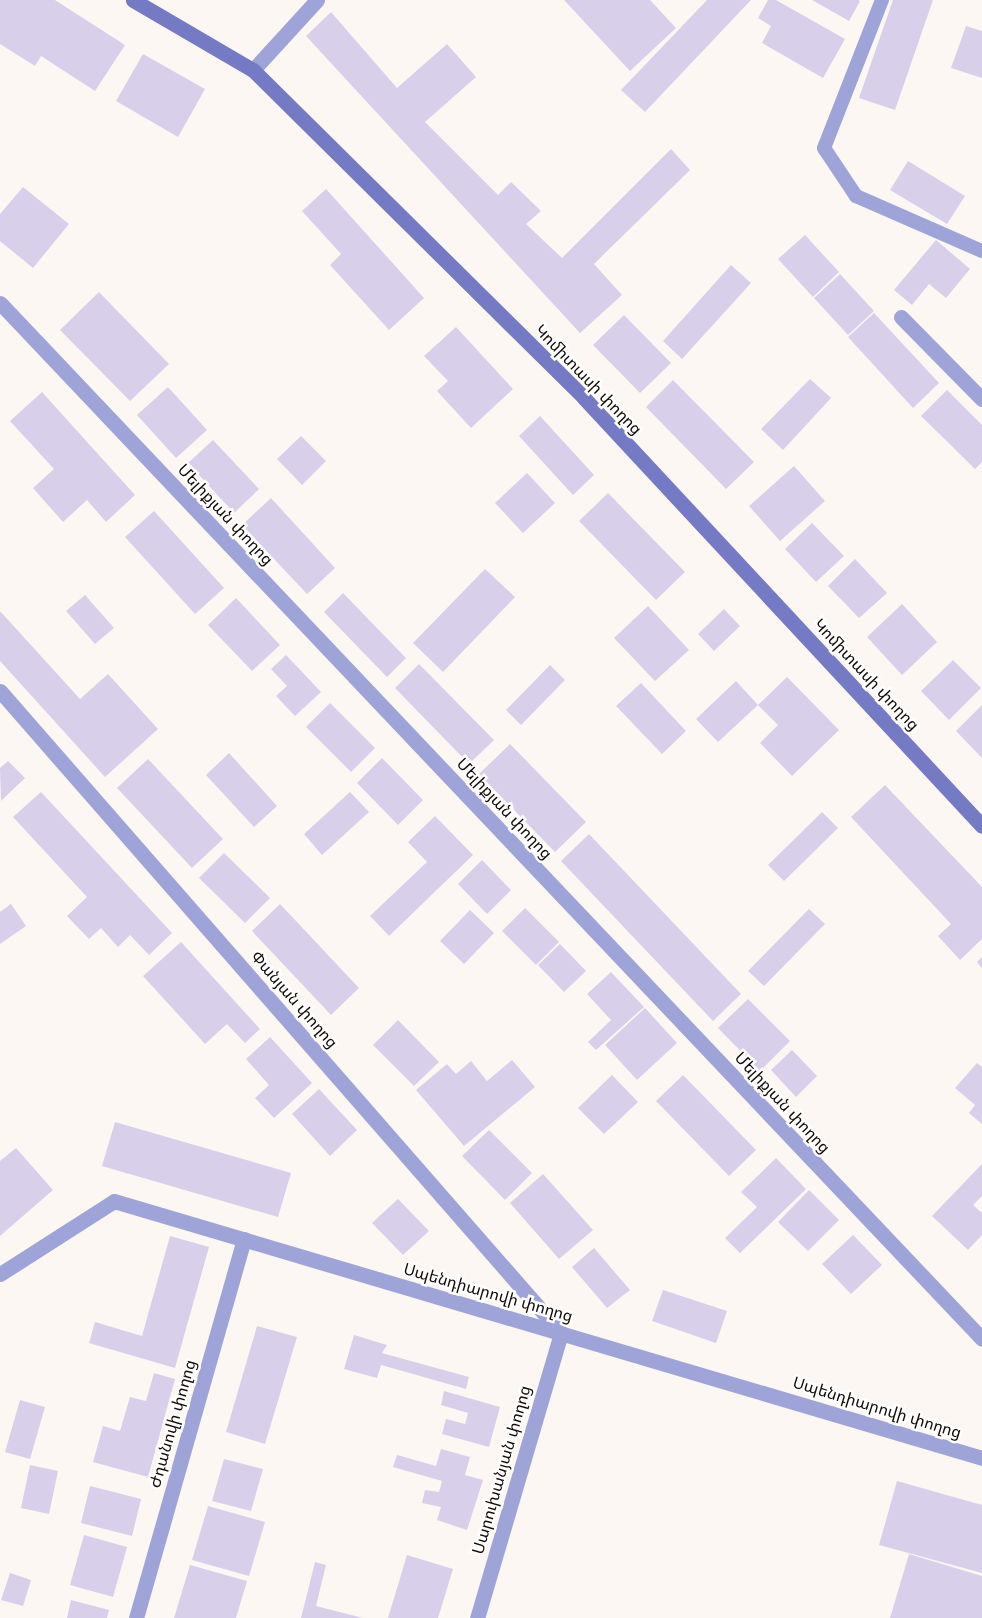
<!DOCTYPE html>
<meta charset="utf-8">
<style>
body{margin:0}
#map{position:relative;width:982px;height:1618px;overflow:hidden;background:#fcf7f3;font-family:Rubik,"Noto Sans Armenian",sans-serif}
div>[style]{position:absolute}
.building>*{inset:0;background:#d8d0eb}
.service>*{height:14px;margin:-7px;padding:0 7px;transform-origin:7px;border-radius:7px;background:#9ea4d7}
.minor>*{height:15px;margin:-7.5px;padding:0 7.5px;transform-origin:7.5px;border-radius:7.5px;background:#9ea4d7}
.secondary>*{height:15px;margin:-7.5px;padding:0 7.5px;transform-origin:7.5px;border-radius:7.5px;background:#757ac4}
span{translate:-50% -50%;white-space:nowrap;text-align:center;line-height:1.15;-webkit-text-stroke:5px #fff;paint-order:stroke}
.street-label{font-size:16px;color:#120a05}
</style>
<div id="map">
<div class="building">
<div style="clip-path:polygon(0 0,55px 0,125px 45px,95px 91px,41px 56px,35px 66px,0 44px)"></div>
<div style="clip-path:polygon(564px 0,650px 0,676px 28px,630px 71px)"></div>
<div style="clip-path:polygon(707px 0,751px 0,645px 112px,621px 90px)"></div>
<div style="clip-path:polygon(768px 0,776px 0,845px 39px,823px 78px,762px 43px,771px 26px,758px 18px)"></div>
<div style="clip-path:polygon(812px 0,858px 0,860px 1px,849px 21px)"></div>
<div style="clip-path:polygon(893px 0,933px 0,895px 110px,859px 98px)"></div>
<div style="clip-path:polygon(331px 12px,397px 88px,447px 44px,476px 77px,425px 122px,498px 195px,511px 182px,541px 211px,526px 224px,562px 258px,671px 149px,690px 170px,594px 264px,622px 295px,580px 333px,306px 36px)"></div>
<div style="clip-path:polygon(966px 26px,982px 31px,982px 78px,951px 68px)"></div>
<div style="clip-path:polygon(143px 54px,205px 89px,178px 137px,116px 101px)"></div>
<div style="clip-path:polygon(908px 161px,965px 196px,947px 224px,890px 190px)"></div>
<div style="clip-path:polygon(23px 187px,69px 224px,33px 268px,0 241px,0 214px)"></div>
<div style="clip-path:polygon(326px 189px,424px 298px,389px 330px,330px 265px,341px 254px,302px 211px)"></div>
<div style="clip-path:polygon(805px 235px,839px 272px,813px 297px,778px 259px)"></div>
<div style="clip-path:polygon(936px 240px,970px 269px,946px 298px,929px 284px,912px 305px,894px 290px)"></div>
<div style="clip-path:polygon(731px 265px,751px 283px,682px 359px,663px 341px)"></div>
<div style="clip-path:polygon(840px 274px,874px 311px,848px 335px,814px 298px)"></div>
<div style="clip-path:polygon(99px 292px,169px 364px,130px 401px,60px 330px)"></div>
<div style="clip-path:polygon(874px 313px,939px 383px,913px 408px,848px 337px)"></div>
<div style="clip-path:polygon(624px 315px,671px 363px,640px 393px,593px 345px)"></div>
<div style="clip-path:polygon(456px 327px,513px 389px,471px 428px,437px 391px,448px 381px,424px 356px)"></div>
<div style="clip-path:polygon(810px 379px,831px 398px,783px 450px,761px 429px)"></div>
<div style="clip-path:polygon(673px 380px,754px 462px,726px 489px,646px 407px)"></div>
<div style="clip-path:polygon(168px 387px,207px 430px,176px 458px,137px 415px)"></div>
<div style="clip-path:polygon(947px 390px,982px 425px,982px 462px,975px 469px,921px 416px)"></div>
<div style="clip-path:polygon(42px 392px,135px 495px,106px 522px,87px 500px,63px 522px,33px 488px,54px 469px,10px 421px)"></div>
<div style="clip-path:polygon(540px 416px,594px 475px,573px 495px,519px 436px)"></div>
<div style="clip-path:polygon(301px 436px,326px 461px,302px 485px,277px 459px)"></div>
<div style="clip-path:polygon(213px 440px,259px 489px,234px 513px,188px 463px)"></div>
<div style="clip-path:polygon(794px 466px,825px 501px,780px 541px,749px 506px)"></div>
<div style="clip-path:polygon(527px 473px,555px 503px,523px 533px,495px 503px)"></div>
<div style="clip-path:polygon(608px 493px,685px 572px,656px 600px,579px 521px)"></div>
<div style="clip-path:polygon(271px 498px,335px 568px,307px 594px,242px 525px)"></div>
<div style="clip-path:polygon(154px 511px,224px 588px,195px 614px,125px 537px)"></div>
<div style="clip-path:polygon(812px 523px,844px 556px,816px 582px,785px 549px)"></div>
<div style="clip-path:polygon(855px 559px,887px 593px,859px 618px,828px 586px)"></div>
<div style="clip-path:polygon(485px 569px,515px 597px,443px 672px,413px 643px)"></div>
<div style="clip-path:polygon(343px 593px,406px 658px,387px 677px,324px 612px)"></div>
<div style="clip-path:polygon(85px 595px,114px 628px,95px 644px,66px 611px)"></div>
<div style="clip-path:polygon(236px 598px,280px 645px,252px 671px,208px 625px)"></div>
<div style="clip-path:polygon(902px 604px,937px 642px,902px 675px,867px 637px)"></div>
<div style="clip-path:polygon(648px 606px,689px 650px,655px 681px,614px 638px)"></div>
<div style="clip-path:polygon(724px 609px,740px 626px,714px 651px,698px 634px)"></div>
<div style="clip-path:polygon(0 611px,80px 699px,108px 674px,158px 729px,105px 777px,0 661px)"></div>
<div style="clip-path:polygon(286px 655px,321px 692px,295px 716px,276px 696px,287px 686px,271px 669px)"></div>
<div style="clip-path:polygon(953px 660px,981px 688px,949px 720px,921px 691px)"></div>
<div style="clip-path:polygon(419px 664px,494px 740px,469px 764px,395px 688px)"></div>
<div style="clip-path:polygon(550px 665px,565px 680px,521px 725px,506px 710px)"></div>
<div style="clip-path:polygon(787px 677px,839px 730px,792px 776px,760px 743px,778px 725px,758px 705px)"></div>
<div style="clip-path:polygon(736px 681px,758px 705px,718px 742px,696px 719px)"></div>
<div style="clip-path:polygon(641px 683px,686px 731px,662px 754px,616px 706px)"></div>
<div style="clip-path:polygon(330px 703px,375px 748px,351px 772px,306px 727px)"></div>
<div style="clip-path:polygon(982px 705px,982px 758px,956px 731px)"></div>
<div style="clip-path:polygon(510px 744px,586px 822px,555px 852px,479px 774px)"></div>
<div style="clip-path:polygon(229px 753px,277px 806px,254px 827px,206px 775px)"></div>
<div style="clip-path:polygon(382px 758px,423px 800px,398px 825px,357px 783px)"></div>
<div style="clip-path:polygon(148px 759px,223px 839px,192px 868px,117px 788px)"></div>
<div style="clip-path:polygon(8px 761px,25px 778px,1px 801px,0 768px)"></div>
<div style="clip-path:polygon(885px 785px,982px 887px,982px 939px,960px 960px,938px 936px,951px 924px,851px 817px)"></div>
<div style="clip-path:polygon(41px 792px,172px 933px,149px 955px,130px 935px,118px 947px,101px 928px,89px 939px,67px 916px,87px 897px,13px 817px)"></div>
<div style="clip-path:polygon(350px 792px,369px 812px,322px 855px,304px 834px)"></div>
<div style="clip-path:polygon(822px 812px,838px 828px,784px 881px,768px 865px)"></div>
<div style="clip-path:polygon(435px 816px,473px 855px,389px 936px,370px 916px,427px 862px,408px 842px)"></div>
<div style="clip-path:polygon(589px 834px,741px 994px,713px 1021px,561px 861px)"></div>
<div style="clip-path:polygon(224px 853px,270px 898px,245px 923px,199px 878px)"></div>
<div style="clip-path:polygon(482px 860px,511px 890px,487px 914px,458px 884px)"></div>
<div style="clip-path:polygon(11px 904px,26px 926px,0 944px,0 912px)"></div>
<div style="clip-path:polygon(280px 904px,359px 988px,331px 1015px,252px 931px)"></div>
<div style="clip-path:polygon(525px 908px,559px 942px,536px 965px,502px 931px)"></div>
<div style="clip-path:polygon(809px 909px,825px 924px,764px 986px,748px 971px)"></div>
<div style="clip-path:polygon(470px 910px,494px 933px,464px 964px,440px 941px)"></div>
<div style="clip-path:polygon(181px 942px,260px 1029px,245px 1043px,227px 1024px,205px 1044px,143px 976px)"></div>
<div style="clip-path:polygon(560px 944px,586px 971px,564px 992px,538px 965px)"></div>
<div style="clip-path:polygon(982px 957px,982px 968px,977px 962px)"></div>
<div style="clip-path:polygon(611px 972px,644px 1007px,596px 1050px,588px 1042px,611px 1020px,587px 994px)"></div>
<div style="clip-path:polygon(748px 999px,790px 1041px,760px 1071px,718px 1028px)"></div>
<div style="clip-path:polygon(645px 1008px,677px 1043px,637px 1080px,605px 1045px)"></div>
<div style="clip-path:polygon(398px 1020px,439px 1062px,414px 1086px,373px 1045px)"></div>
<div style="clip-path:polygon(270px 1037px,312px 1083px,274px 1118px,255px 1098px,269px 1085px,246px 1059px)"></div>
<div style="clip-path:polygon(792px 1050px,817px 1076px,796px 1097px,771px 1070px)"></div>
<div style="clip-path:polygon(512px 1060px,535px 1087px,464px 1146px,416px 1090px,447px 1064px,456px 1074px,471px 1061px,487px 1081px)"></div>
<div style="clip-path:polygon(977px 1063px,982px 1067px,982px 1124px,969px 1113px,975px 1105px,955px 1088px)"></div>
<div style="clip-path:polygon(612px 1075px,638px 1102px,604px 1134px,578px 1108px)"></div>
<div style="clip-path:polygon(683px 1075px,756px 1150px,729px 1176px,656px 1101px)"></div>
<div style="clip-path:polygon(319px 1089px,357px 1130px,330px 1156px,292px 1114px)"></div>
<div style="clip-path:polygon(115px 1122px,291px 1173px,278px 1217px,102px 1166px)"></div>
<div style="clip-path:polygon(489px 1130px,532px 1173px,505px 1200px,462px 1156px)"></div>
<div style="clip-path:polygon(16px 1148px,53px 1190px,0 1236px,0 1161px)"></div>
<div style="clip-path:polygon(776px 1158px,806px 1189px,740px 1253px,725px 1238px,757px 1207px,741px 1192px)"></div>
<div style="clip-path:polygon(982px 1164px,982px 1196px,973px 1205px,982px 1213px,982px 1235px,968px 1250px,932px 1216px)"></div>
<div style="clip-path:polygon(543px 1174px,593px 1230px,559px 1259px,510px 1203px)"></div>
<div style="clip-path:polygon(809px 1190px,839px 1220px,808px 1251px,778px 1222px)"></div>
<div style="clip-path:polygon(398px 1199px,429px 1231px,403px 1255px,372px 1223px)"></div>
<div style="clip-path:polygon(853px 1235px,882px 1265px,851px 1294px,822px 1264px)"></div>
<div style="clip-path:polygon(170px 1236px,209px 1247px,175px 1368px,89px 1343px,95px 1322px,142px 1336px)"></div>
<div style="clip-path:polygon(594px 1248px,630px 1290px,607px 1308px,572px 1267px)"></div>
<div style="clip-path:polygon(663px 1290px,727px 1311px,716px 1343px,652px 1321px)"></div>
<div style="clip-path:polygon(257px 1326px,297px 1337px,265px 1444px,226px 1432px)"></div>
<div style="clip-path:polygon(354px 1335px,387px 1345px,382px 1353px,469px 1377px,466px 1389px,381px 1365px,377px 1378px,344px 1369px)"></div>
<div style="clip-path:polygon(154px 1373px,175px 1379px,148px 1477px,93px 1462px,103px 1426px,120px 1431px,130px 1397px,146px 1401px)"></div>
<div style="clip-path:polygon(444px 1391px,500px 1407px,489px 1447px,442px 1434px,446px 1419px,465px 1424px,468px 1413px,441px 1405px)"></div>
<div style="clip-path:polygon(20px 1400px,45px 1407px,30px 1459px,5px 1452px)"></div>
<div style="clip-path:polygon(441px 1449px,470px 1457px,465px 1475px,483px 1480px,467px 1530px,437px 1520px,441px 1507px,422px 1503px,425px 1490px,439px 1492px,442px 1481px,393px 1467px,397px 1455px,436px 1466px)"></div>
<div style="clip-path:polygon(224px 1459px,263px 1469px,251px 1511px,212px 1501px)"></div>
<div style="clip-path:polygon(30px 1465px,58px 1471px,49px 1514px,21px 1508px)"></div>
<div style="clip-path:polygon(897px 1481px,982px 1505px,982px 1573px,879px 1545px)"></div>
<div style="clip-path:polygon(90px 1486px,141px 1499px,132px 1536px,81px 1523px)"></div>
<div style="clip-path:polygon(208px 1506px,265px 1522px,249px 1576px,192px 1560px)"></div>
<div style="clip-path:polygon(84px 1535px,127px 1547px,113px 1597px,70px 1585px)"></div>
<div style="clip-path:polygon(909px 1554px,982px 1576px,982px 1618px,890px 1618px)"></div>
<div style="clip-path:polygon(407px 1555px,453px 1569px,438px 1618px,388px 1618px)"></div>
<div style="clip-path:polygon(315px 1562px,326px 1565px,316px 1606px,363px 1618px,301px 1618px)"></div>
<div style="clip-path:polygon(190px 1565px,247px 1581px,236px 1618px,174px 1618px)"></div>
<div style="clip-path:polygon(10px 1573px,31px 1580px,23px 1606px,1px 1600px)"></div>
<div style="clip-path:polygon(71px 1600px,109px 1610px,107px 1618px,67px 1618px)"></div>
</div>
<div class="service">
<div style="left:882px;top:0;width:159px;rotate:111.4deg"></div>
<div style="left:824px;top:148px;width:58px;rotate:56.3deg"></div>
<div style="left:856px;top:196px;width:137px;rotate:23.6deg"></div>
</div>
<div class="minor">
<div style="left:253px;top:70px;width:95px;rotate:-47.6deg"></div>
<div style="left:0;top:303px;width:1427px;rotate:46.53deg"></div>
<div style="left:901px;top:317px;width:115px;rotate:45.4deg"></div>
<div style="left:0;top:691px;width:853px;rotate:48.85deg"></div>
<div style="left:561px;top:1333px;width:297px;rotate:106.4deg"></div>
<div style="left:0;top:1274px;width:135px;rotate:-32.6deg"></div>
<div style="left:114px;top:1201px;width:905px;rotate:16.49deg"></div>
<div style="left:136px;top:1618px;width:394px;rotate:-74.1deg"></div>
</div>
<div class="secondary">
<div style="left:133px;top:0;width:139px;rotate:30.3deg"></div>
<div style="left:253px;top:70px;width:466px;rotate:44.7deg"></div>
<div style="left:584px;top:398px;width:584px;rotate:47.08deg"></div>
</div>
<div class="street-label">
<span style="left:588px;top:380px;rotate:46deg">Կոմիտասի փողոց</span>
<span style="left:225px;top:515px;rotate:47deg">Մելիքյան փողոց</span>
<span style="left:866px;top:675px;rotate:47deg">Կոմիտասի փողոց</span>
<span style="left:504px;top:809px;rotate:47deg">Մելիքյան փողոց</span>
<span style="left:294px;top:1000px;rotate:49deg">Փանյան փողոց</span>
<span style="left:782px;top:1103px;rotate:47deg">Մելիքյան փողոց</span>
<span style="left:488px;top:1293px;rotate:16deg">Սպենդիարովի փողոց</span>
<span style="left:877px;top:1408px;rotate:17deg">Սպենդիարովի փողոց</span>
<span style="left:173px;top:1424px;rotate:-74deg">Ժդանովի փողոց</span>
<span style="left:502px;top:1470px;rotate:-74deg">Սարուխանյան փողոց</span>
</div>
</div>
